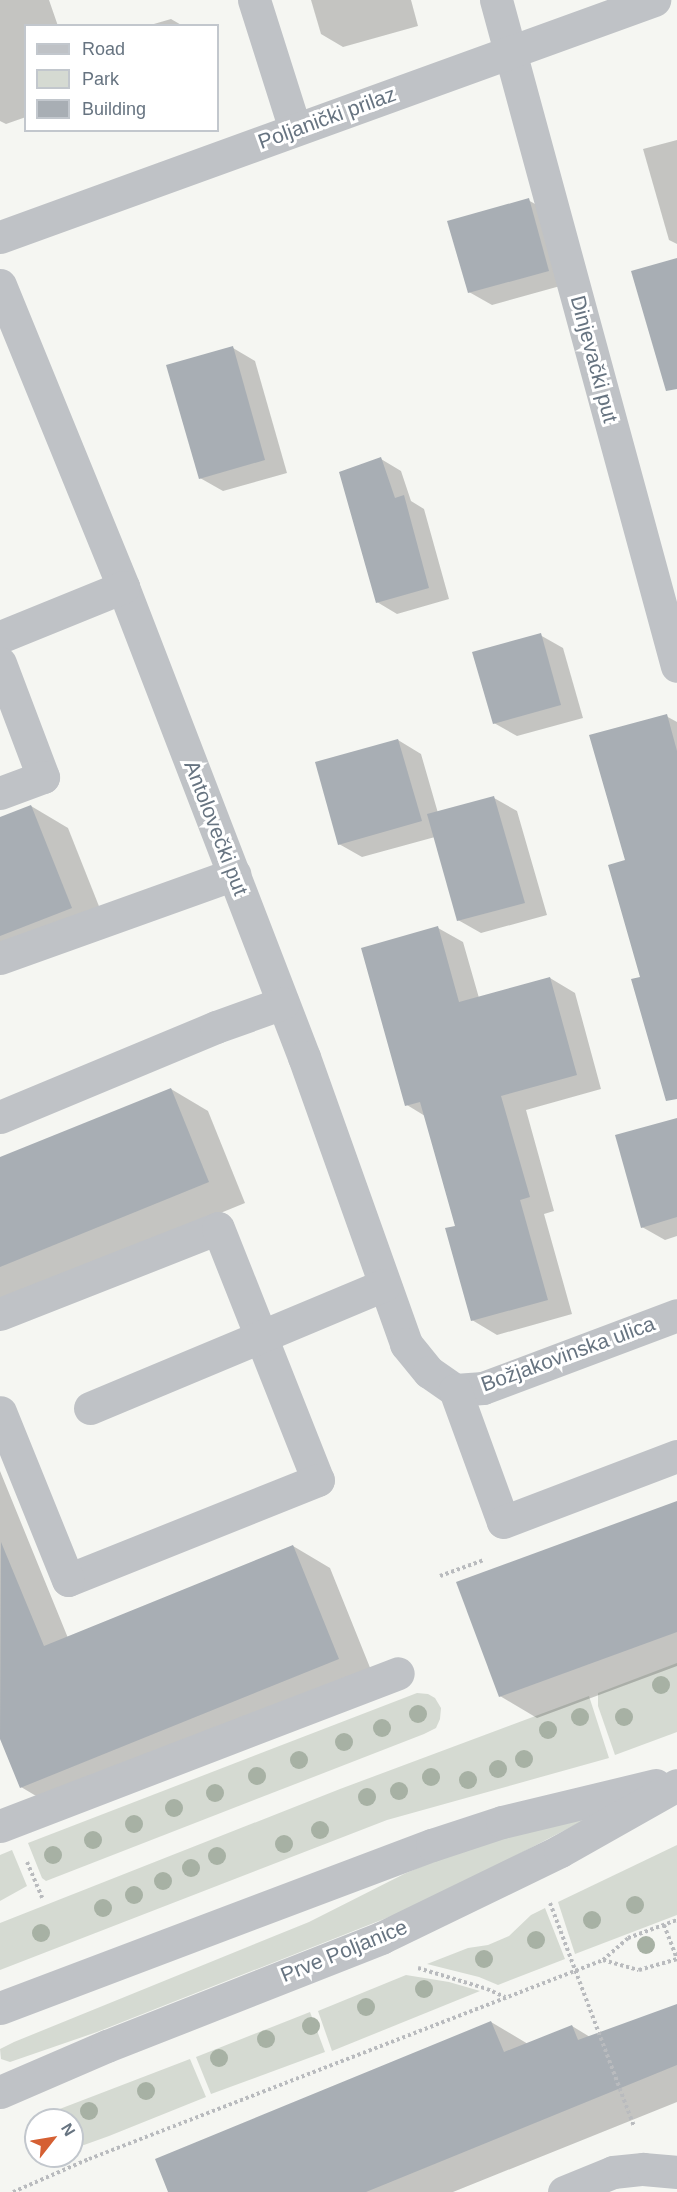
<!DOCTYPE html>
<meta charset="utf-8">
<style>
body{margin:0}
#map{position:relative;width:677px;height:2192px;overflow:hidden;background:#f5f6f2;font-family:Helvetica,sans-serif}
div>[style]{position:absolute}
.green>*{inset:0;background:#d5dad2}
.shadow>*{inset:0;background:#0003}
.building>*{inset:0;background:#a8aeb4}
.path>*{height:4px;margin-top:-2px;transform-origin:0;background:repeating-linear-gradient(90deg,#b9bbbe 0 3px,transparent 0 6px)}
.minor>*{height:33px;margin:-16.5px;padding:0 16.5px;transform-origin:16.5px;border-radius:16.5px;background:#bfc2c6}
.trees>*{width:18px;height:18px;margin:-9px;border-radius:50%;background:#a7b1a4}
span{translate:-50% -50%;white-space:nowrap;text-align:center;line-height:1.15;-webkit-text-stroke:6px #fff;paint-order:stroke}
.street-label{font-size:21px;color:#677481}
.legend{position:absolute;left:24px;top:24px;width:195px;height:108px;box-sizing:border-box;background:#fff;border:2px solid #c2c7cd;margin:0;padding:8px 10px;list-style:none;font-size:18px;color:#677481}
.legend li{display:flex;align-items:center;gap:12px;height:30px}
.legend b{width:30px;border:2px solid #c2c7cd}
.north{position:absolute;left:24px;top:2108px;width:60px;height:60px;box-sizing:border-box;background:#fff;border:2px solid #c2c7cd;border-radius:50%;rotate:59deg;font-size:16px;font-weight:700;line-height:24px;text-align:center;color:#677481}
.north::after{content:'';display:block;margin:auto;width:21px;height:27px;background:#d56033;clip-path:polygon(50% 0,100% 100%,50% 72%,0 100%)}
</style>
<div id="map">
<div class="green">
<div style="clip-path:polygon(677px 1663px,677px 1732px,615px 1755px,598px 1706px,598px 1693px)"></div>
<div style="clip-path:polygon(417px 1693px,428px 1694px,435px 1698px,441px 1708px,440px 1719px,436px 1728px,424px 1734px,46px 1881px,42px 1878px,28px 1843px)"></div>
<div style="clip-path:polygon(589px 1696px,609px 1758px,387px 1820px,0 1970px,0 1923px,340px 1789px)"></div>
<div style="clip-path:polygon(594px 1815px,427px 1902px,97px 2032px,10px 2062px,1px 2059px,0 2049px,14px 2042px,309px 1922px,404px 1874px,467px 1847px)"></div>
<div style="clip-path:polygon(677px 1845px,677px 1915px,575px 1954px,558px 1902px)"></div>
<div style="clip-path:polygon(12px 1850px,27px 1886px,0 1901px,0 1855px)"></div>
<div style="clip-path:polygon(545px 1908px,565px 1959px,498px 1985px,479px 1977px,427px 1964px,468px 1948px,488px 1945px,509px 1936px,531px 1915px)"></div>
<div style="clip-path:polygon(406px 1975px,449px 1982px,480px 1991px,332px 2051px,318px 2011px)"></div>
<div style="clip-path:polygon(310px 2012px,325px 2052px,211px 2094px,196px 2057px)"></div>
<div style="clip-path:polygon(190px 2059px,206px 2097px,109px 2136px,84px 2145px,73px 2143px,72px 2120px,47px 2120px,44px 2115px)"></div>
</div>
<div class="shadow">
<div style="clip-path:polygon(0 0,49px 0,58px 26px,26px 26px,26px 117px,6px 124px,0 121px)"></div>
<div style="clip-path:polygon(311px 0,411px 0,418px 26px,343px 47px,321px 34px)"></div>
<div style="clip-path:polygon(171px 19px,183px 26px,147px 26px)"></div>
<div style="clip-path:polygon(677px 140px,677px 244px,669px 240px,643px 149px)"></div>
<div style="clip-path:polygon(528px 200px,551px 213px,571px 283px,492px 305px,469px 292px)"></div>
<div style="clip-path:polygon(233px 348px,255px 361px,287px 473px,223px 491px,200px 478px)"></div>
<div style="clip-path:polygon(381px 459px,401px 471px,411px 501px,424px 509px,449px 599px,397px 614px,377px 602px)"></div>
<div style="clip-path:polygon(540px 635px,563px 648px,583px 718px,517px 736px,494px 723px)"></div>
<div style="clip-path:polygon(666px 716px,677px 722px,677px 1059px,642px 978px,626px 861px)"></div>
<div style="clip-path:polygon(398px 740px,421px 754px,438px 813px,494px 798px,517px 811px,547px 915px,481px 933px,458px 920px,435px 837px,362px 857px,339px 844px)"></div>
<div style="clip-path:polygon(31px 806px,68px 828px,108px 929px,0 971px,0 818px)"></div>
<div style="clip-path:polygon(438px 928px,463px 942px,479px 998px,550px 978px,575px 993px,601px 1089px,526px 1110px,554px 1211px,544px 1214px,572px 1314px,497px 1335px,472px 1320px,456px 1227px,425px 1116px,407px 1105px)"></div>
<div style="clip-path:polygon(171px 1089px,208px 1111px,245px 1203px,0 1303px,0 1159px)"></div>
<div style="clip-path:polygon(677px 1119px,677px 1236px,665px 1240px,642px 1227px)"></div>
<div style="clip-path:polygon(0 1471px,68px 1638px,293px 1546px,330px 1568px,375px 1680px,58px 1809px,21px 1787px,0 1735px)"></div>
<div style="clip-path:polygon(677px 1502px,677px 1666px,537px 1718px,500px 1696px)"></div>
<div style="clip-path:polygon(677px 2005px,677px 2102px,453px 2192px,170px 2192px,491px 2022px,528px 2044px,572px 2026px,590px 2037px)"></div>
</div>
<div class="building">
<div style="clip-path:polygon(529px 198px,549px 271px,468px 293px,447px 221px)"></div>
<div style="clip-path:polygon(677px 258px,677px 389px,666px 391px,631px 271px)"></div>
<div style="clip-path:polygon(233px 346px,265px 460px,199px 479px,166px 365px)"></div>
<div style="clip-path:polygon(381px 457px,395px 498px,404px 495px,429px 588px,376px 603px,339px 472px)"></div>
<div style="clip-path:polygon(541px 633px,561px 705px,493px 724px,472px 652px)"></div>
<div style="clip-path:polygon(667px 714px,677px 751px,677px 1099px,666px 1101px,631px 979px,640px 977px,608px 865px,625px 860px,589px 735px)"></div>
<div style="clip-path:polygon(398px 739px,422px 821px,338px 845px,315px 762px)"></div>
<div style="clip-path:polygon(494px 796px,525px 903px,457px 921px,427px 814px)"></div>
<div style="clip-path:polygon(31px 805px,72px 908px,0 936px,0 817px)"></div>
<div style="clip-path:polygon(438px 926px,459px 1002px,550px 977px,577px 1075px,501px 1096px,530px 1197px,520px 1200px,548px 1300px,471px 1321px,445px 1228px,455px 1226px,420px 1102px,405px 1106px,361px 948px)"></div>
<div style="clip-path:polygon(171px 1088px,209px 1182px,0 1267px,0 1157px)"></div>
<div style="clip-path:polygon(677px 1118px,677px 1217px,641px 1228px,615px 1135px)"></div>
<div style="clip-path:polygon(677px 1501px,677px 1632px,499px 1697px,456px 1582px)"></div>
<div style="clip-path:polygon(1px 1542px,44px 1646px,293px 1545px,339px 1659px,20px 1788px,0 1739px)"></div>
<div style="clip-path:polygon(677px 2004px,677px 2065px,366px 2192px,168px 2192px,155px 2159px,491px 2021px,504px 2052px,572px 2025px,578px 2040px)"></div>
</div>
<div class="path">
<div style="left:440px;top:1576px;width:47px;rotate:-20deg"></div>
<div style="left:27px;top:1862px;width:39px;rotate:67deg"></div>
<div style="left:550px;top:1903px;width:238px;rotate:69.4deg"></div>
<div style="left:664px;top:1925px;width:36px;rotate:69deg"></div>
<div style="left:603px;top:1960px;width:37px;rotate:16deg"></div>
<div style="left:639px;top:1970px;width:40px;rotate:-16deg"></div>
<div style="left:418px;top:1968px;width:72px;rotate:16.9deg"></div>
<div style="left:487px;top:1989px;width:20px;rotate:24deg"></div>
<div style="left:13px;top:2192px;width:83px;rotate:-23.5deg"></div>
<div style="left:89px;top:2159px;width:551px;rotate:-21.16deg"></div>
<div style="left:603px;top:1960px;width:33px;rotate:-41deg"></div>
<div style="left:628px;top:1938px;width:52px;rotate:-20.2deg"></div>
</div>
<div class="minor">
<div style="left:254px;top:0;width:135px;rotate:72.4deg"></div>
<div style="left:496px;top:0;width:690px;rotate:74.8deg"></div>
<div style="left:0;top:237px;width:696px;rotate:-19.92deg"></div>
<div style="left:0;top:285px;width:326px;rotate:67.8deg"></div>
<div style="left:123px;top:587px;width:504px;rotate:68.94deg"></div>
<div style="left:304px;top:1057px;width:305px;rotate:70.4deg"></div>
<div style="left:406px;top:1344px;width:36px;rotate:51deg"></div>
<div style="left:429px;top:1372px;width:32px;rotate:35deg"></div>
<div style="left:455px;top:1390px;width:28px;rotate:-4deg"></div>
<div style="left:483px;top:1388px;width:207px;rotate:-20.6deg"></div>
<div style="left:0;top:637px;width:133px;rotate:-22.1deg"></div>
<div style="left:0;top:663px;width:122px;rotate:69.3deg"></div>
<div style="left:43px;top:777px;width:46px;rotate:159.6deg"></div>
<div style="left:0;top:958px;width:249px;rotate:-19.7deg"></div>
<div style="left:0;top:1117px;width:234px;rotate:-22.6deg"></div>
<div style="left:216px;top:1027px;width:71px;rotate:-19.7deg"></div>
<div style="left:0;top:1314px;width:234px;rotate:-21.5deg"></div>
<div style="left:218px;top:1228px;width:271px;rotate:68.4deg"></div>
<div style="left:318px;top:1480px;width:269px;rotate:158.2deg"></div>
<div style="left:68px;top:1580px;width:181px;rotate:-112deg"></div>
<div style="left:455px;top:1390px;width:140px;rotate:70deg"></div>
<div style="left:503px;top:1522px;width:186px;rotate:-20.8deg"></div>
<div style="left:90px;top:1408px;width:319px;rotate:-22.7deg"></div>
<div style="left:0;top:1826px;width:426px;rotate:-21deg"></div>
<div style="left:0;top:2008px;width:462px;rotate:-20.7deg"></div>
<div style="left:432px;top:1845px;width:74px;rotate:-18.2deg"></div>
<div style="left:502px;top:1822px;width:158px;rotate:-13.5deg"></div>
<div style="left:0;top:2092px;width:116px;rotate:-23.3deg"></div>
<div style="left:107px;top:2046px;width:295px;rotate:-21.5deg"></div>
<div style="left:381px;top:1938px;width:199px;rotate:-25.9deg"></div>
<div style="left:560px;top:1851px;width:134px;rotate:-29.4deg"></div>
<div style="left:564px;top:2192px;width:53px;rotate:-22.2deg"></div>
<div style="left:613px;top:2172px;width:30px;rotate:-6deg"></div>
<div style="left:643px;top:2169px;width:34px;rotate:5deg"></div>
</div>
<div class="trees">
<div style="left:661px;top:1685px"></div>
<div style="left:418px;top:1714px"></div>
<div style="left:580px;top:1717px"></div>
<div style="left:624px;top:1717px"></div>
<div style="left:382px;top:1728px"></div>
<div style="left:548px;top:1730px"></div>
<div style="left:344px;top:1742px"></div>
<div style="left:524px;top:1759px"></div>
<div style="left:299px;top:1760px"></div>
<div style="left:498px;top:1769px"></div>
<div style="left:257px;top:1776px"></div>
<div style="left:431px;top:1777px"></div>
<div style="left:468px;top:1780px"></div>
<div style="left:399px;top:1791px"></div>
<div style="left:215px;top:1793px"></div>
<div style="left:367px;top:1797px"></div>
<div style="left:174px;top:1808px"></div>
<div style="left:134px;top:1824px"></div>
<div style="left:320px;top:1830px"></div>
<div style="left:93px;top:1840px"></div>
<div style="left:284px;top:1844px"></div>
<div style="left:53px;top:1855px"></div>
<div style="left:217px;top:1856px"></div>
<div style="left:191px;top:1868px"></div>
<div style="left:163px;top:1881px"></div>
<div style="left:134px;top:1895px"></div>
<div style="left:635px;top:1905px"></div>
<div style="left:103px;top:1908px"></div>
<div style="left:592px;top:1920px"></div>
<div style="left:41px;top:1933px"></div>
<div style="left:536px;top:1940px"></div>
<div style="left:646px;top:1945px"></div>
<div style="left:484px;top:1959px"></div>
<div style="left:424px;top:1989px"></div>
<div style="left:366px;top:2007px"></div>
<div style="left:311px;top:2026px"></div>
<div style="left:266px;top:2039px"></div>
<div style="left:219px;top:2058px"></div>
<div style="left:146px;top:2091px"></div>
<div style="left:89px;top:2111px"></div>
</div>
<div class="street-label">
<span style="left:327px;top:118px;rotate:-20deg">Poljanički prilaz</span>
<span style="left:594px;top:359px;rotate:75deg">Dinjevački put</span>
<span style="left:216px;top:828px;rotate:69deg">Antolovečki put</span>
<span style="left:568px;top:1354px;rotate:-20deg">Božjakovinska ulica</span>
<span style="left:344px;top:1951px;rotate:-22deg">Prve Poljanice</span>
</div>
<ul class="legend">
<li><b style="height:8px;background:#bfc2c6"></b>Road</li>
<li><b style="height:16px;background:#d5dad2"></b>Park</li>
<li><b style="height:16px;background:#a8aeb4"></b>Building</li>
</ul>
<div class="north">N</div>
</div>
